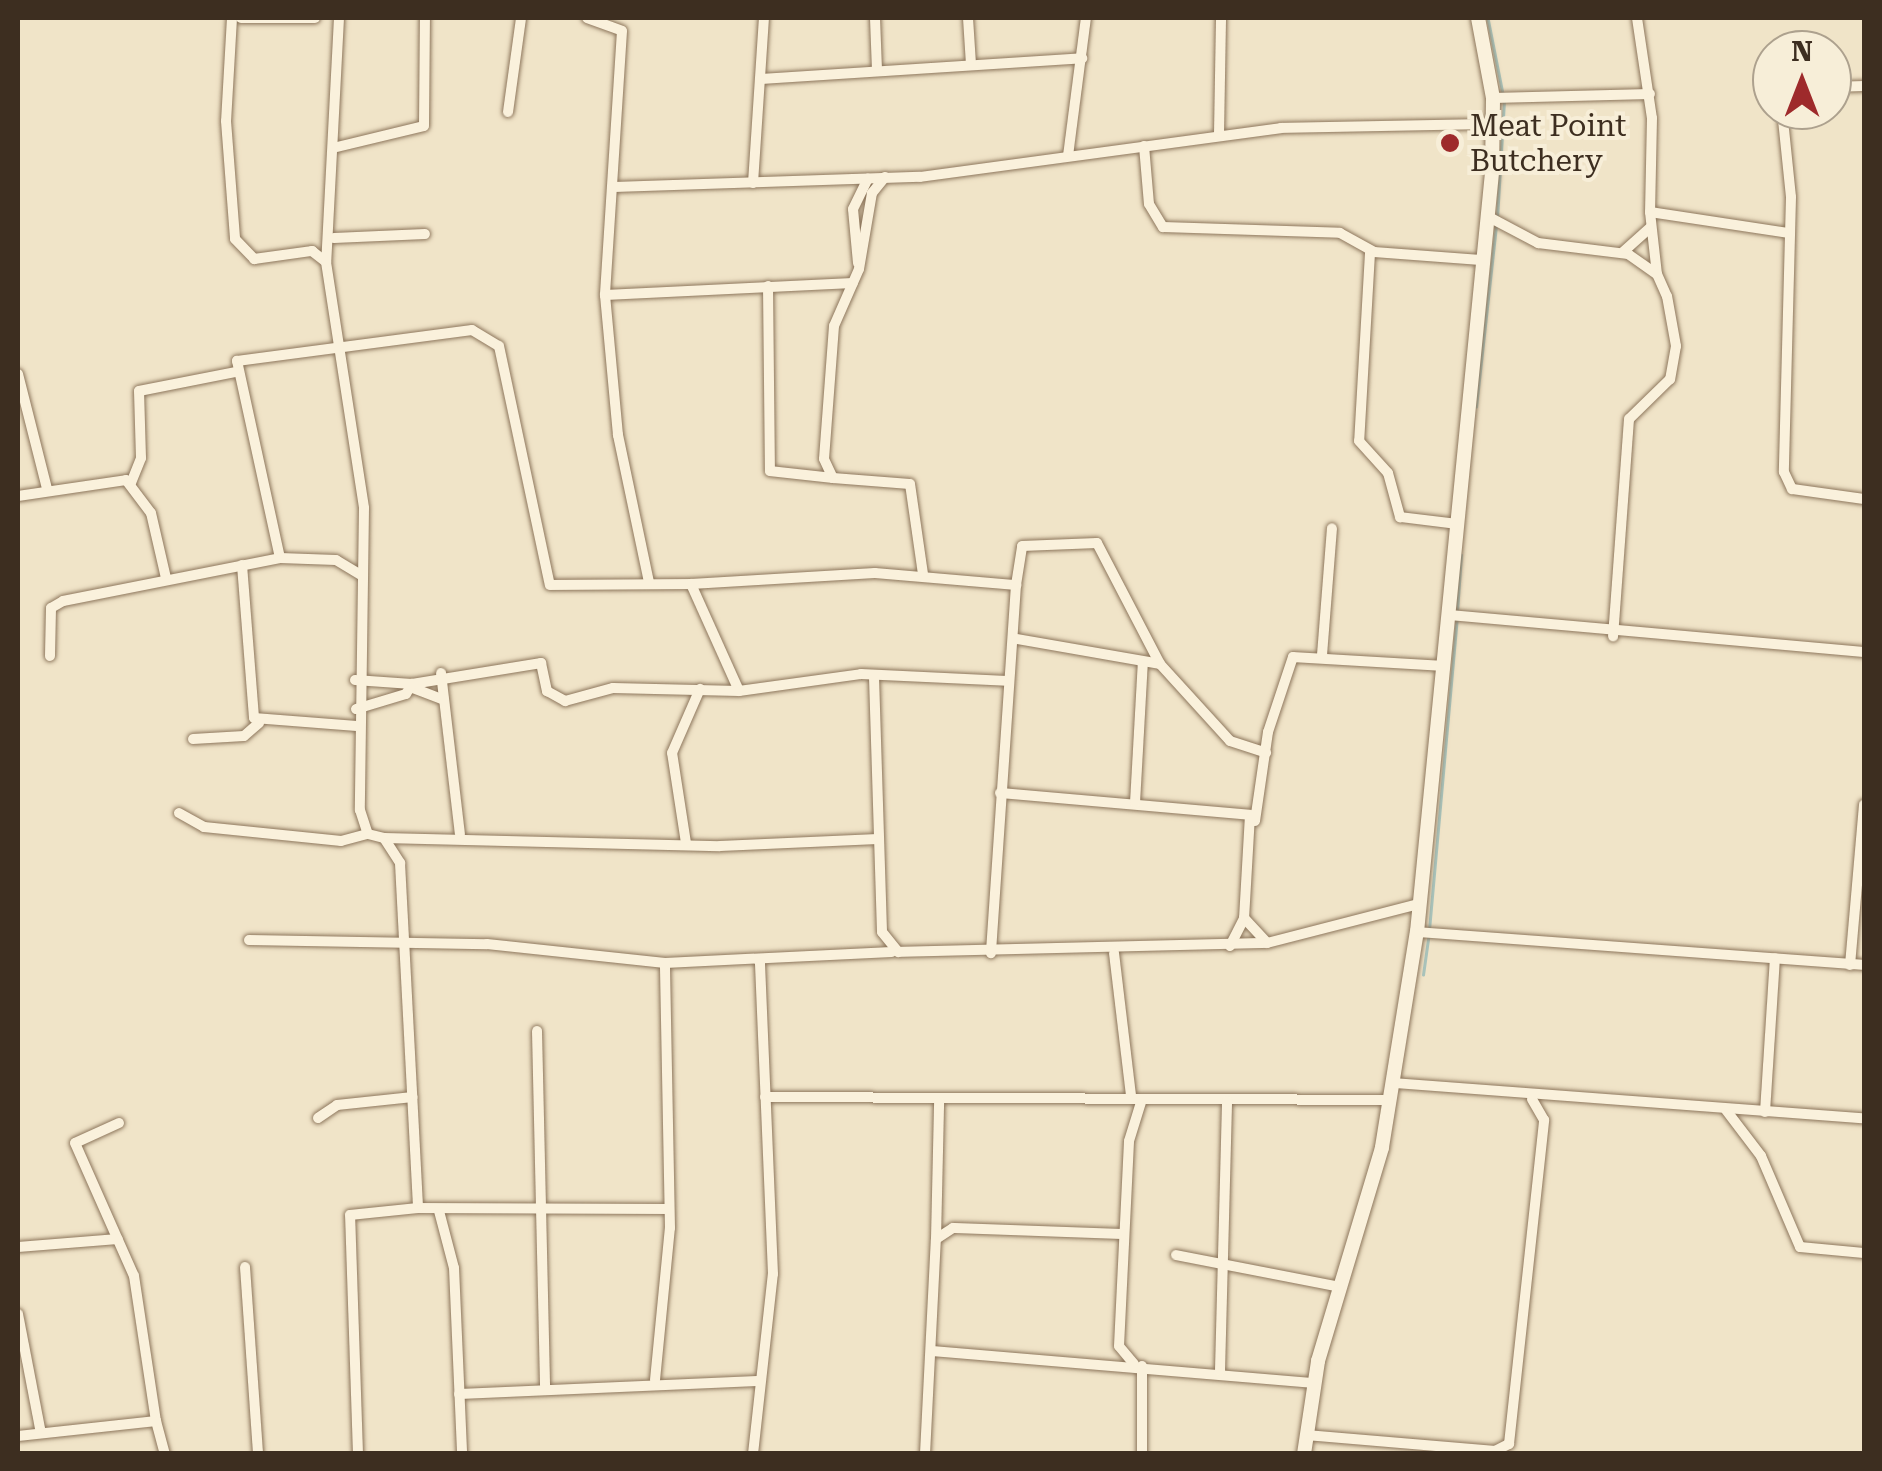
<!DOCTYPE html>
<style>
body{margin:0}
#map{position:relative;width:1882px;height:1471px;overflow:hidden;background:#f0e4c8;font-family:"Roboto Serif",serif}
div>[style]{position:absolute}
.stream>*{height:2.5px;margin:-1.25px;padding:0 1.25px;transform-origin:1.25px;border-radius:1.25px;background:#a9c4bc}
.roads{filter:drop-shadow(0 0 2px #8d765c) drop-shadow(0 0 2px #8d765c)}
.minor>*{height:10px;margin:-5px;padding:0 5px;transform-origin:5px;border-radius:5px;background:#faf1dc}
.secondary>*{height:14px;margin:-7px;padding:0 7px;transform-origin:7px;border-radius:7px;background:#faf1dc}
.dots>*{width:28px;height:28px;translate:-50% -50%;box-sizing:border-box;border:5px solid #f7eed8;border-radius:50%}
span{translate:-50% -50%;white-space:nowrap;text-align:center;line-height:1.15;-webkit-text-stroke:8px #f7eed8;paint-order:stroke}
.poi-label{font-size:30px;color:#3d2e20}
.left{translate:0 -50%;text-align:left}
.frame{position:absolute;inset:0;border:20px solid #3d2e20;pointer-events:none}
.north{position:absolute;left:1752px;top:30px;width:100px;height:100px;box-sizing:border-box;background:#f7eed8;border:2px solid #ada18e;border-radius:50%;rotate:0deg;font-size:28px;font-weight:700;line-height:40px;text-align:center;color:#3d2e20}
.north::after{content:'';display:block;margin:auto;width:35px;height:45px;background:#9e2a2b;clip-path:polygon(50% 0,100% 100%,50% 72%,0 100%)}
</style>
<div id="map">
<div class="stream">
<div style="left:1488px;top:18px;width:77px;rotate:78.8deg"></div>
<div style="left:1497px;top:219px;width:117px;rotate:-86.6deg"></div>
<div style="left:1476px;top:407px;width:181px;rotate:-83.7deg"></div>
<div style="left:1457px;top:612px;width:57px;rotate:-86deg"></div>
<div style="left:1429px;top:930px;width:312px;rotate:-84.9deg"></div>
<div style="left:1423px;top:975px;width:37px;rotate:-82deg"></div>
</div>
<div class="roads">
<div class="minor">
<div style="left:232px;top:18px;width:103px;rotate:93.3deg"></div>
<div style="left:226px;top:121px;width:118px;rotate:85.6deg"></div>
<div style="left:235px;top:239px;width:28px;rotate:46deg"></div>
<div style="left:254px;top:259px;width:59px;rotate:-7.9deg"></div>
<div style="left:312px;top:251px;width:18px;rotate:38deg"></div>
<div style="left:241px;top:18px;width:74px"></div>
<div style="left:339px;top:18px;width:244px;rotate:93deg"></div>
<div style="left:326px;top:262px;width:249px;rotate:81.2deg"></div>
<div style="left:364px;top:508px;width:302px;rotate:90.8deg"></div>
<div style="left:360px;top:810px;width:25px;rotate:72deg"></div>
<div style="left:368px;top:834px;width:16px;rotate:14deg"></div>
<div style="left:384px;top:838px;width:30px;rotate:57deg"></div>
<div style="left:400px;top:863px;width:345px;rotate:87deg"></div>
<div style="left:418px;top:1208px;width:247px;rotate:0.2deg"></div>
<div style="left:587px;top:18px;width:37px;rotate:20deg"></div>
<div style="left:622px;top:31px;width:265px;rotate:93.7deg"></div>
<div style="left:605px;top:295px;width:141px;rotate:84.7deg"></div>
<div style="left:618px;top:435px;width:150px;rotate:78.1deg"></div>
<div style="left:875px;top:18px;width:53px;rotate:87.8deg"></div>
<div style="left:968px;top:18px;width:46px;rotate:86.3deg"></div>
<div style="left:1637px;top:18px;width:101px;rotate:81.5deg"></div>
<div style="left:1652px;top:118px;width:94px;rotate:91.2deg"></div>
<div style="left:1650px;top:212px;width:141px;rotate:8.6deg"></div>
<div style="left:761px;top:79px;width:322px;rotate:-3.7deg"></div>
<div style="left:1832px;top:87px;width:32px;rotate:-2deg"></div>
<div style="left:1493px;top:98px;width:157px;rotate:-1.5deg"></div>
<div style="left:1782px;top:110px;width:87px;rotate:84.1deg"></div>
<div style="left:1791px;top:197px;width:275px;rotate:91.5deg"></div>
<div style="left:1784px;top:472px;width:19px;rotate:65deg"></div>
<div style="left:1792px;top:489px;width:73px;rotate:7.9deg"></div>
<div style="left:508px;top:112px;width:95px;rotate:-82.1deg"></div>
<div style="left:1219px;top:134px;width:116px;rotate:-89deg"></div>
<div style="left:1144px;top:146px;width:58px;rotate:85.1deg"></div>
<div style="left:1149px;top:204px;width:27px;rotate:59deg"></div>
<div style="left:1163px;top:227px;width:177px;rotate:1.9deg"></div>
<div style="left:1340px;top:233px;width:39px;rotate:29deg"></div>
<div style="left:1374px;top:252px;width:107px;rotate:4.3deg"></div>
<div style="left:337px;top:147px;width:89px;rotate:-13.6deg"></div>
<div style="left:424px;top:126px;width:108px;rotate:-89.5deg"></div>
<div style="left:1068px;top:156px;width:139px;rotate:-82.6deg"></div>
<div style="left:885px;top:177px;width:21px;rotate:129deg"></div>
<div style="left:872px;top:193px;width:77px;rotate:99.7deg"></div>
<div style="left:859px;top:269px;width:62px;rotate:113.7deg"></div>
<div style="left:834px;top:326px;width:133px;rotate:94.3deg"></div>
<div style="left:824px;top:459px;width:21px;rotate:65deg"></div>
<div style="left:833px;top:478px;width:77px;rotate:4.5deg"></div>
<div style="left:910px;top:484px;width:91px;rotate:81.8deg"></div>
<div style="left:753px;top:183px;width:165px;rotate:-86.2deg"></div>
<div style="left:614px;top:187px;width:306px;rotate:-1.9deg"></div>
<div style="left:920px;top:177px;width:364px;rotate:-7.7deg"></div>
<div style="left:1281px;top:128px;width:214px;rotate:-1.1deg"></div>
<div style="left:1650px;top:212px;width:62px;rotate:83.6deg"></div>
<div style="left:1487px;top:216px;width:58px;rotate:27.9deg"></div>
<div style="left:1538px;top:243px;width:91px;rotate:7deg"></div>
<div style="left:1628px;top:254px;width:35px;rotate:35deg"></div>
<div style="left:1657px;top:274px;width:24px;rotate:66deg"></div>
<div style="left:1667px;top:296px;width:51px;rotate:79.8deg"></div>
<div style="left:1676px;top:346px;width:34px;rotate:100deg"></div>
<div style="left:1670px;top:379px;width:57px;rotate:135.7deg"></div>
<div style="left:1629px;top:419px;width:218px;rotate:94.2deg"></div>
<div style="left:334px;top:238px;width:91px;rotate:-2.5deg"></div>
<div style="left:1623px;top:252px;width:36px;rotate:-42deg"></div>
<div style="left:1370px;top:253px;width:188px;rotate:93.3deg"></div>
<div style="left:1359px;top:441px;width:43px;rotate:47.8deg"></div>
<div style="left:1388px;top:473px;width:46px;rotate:74.7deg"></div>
<div style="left:1400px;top:517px;width:57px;rotate:7deg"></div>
<div style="left:858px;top:263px;width:54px;rotate:-95.3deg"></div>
<div style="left:853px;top:209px;width:34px;rotate:-64deg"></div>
<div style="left:768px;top:286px;width:185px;rotate:89.4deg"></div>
<div style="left:770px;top:471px;width:63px;rotate:6.3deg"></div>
<div style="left:605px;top:295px;width:248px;rotate:-2.8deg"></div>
<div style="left:18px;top:374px;width:119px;rotate:75.8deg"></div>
<div style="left:131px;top:483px;width:27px;rotate:-68deg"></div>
<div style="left:141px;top:458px;width:67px;rotate:-91.7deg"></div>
<div style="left:139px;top:391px;width:99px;rotate:-11.1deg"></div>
<div style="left:18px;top:496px;width:109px;rotate:-8.4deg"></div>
<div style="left:126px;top:480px;width:41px;rotate:52.9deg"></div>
<div style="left:151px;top:513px;width:67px;rotate:77deg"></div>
<div style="left:280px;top:558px;width:202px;rotate:-102.3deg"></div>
<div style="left:237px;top:361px;width:237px;rotate:-7.5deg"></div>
<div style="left:472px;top:330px;width:31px;rotate:31deg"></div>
<div style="left:499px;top:346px;width:244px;rotate:78deg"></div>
<div style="left:550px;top:585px;width:141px;rotate:-0.4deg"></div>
<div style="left:691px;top:584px;width:117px;rotate:65.8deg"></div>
<div style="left:242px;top:565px;width:153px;rotate:85.5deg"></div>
<div style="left:254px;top:718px;width:103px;rotate:4.4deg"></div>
<div style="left:691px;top:584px;width:184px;rotate:-3.4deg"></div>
<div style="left:875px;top:573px;width:142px;rotate:4.9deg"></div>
<div style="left:1016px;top:585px;width:369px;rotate:93.9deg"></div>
<div style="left:1016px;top:585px;width:39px;rotate:-81deg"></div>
<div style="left:1022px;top:546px;width:75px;rotate:-2.3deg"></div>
<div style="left:1097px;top:543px;width:136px;rotate:62.5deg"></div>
<div style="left:1160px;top:664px;width:104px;rotate:47.7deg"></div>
<div style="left:1230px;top:741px;width:38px;rotate:18deg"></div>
<div style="left:1449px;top:615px;width:417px;rotate:5.1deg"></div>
<div style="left:1017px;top:639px;width:145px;rotate:9.9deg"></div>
<div style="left:1322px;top:655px;width:127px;rotate:-85.5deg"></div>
<div style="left:50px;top:656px;width:48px;rotate:-88.8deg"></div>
<div style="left:51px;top:608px;width:14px;rotate:-30deg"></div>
<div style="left:63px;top:601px;width:221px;rotate:-11.2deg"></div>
<div style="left:280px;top:558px;width:56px;rotate:2deg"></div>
<div style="left:336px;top:560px;width:31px;rotate:31deg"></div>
<div style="left:441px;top:673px;width:162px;rotate:83.3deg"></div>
<div style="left:874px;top:677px;width:255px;rotate:88.2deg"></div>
<div style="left:882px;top:932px;width:26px;rotate:51deg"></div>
<div style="left:898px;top:952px;width:369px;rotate:-1.4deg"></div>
<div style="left:1267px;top:943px;width:157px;rotate:-14.4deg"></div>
<div style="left:355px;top:680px;width:57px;rotate:4deg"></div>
<div style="left:412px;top:684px;width:131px;rotate:-9.2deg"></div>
<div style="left:541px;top:663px;width:29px;rotate:78deg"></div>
<div style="left:547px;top:691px;width:21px;rotate:29deg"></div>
<div style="left:565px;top:701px;width:50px;rotate:-15.2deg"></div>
<div style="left:613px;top:688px;width:126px;rotate:1.4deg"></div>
<div style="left:739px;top:691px;width:123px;rotate:-7.9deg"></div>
<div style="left:861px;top:674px;width:146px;rotate:2.7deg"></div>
<div style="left:413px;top:688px;width:33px;rotate:21deg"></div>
<div style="left:356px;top:709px;width:52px;rotate:-16.7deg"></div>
<div style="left:406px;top:694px;width:12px;rotate:-59deg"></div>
<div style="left:193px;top:739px;width:51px;rotate:-3.4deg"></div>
<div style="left:244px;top:736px;width:20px;rotate:-41deg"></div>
<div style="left:1000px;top:793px;width:251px;rotate:5deg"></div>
<div style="left:1250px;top:815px;width:103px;rotate:93.3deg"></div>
<div style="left:1244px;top:918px;width:34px;rotate:47deg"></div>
<div style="left:1135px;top:803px;width:141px;rotate:-86.8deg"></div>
<div style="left:179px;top:813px;width:29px;rotate:29deg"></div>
<div style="left:204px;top:827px;width:138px;rotate:5.8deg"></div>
<div style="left:341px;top:841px;width:28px;rotate:-15deg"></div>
<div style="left:1255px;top:821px;width:90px;rotate:-81.7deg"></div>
<div style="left:1268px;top:732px;width:79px;rotate:-71.6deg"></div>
<div style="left:1293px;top:657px;width:151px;rotate:3.4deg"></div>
<div style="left:384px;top:838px;width:336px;rotate:1.4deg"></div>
<div style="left:720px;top:846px;width:158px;rotate:-2.5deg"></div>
<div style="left:686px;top:843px;width:91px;rotate:-98.8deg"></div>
<div style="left:672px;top:753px;width:70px;rotate:-66.4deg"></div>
<div style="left:1417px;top:932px;width:448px;rotate:4.2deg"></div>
<div style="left:249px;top:940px;width:238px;rotate:1deg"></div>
<div style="left:487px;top:944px;width:179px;rotate:6.1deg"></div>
<div style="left:665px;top:963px;width:227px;rotate:-2.8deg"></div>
<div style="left:1230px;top:946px;width:31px;rotate:-63deg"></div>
<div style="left:1114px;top:953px;width:144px;rotate:83.2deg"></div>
<div style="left:1850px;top:965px;width:161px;rotate:-85deg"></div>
<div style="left:537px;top:1031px;width:356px;rotate:88.7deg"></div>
<div style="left:1394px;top:1083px;width:471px;rotate:4.3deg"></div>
<div style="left:765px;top:1097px;width:626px;rotate:0.27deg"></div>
<div style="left:1726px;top:1110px;width:58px;rotate:52.7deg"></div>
<div style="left:1761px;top:1156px;width:99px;rotate:66.8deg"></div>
<div style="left:1800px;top:1247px;width:64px;rotate:5.4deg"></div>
<div style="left:1765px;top:1112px;width:154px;rotate:-86.3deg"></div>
<div style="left:318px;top:1118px;width:23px;rotate:-34deg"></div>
<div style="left:337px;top:1105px;width:76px;rotate:-6deg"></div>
<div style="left:119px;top:1123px;width:48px;rotate:155.6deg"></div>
<div style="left:75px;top:1143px;width:145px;rotate:66.1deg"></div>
<div style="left:134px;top:1276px;width:147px;rotate:81.4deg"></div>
<div style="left:439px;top:1211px;width:59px;rotate:75.3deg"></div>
<div style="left:454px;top:1268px;width:186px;rotate:87.5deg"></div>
<div style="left:936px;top:1239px;width:137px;rotate:-88.7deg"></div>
<div style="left:18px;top:1247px;width:100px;rotate:-4.6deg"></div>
<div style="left:1176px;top:1255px;width:167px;rotate:11deg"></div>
<div style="left:245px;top:1267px;width:187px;rotate:86deg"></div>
<div style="left:18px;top:1314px;width:121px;rotate:79.1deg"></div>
<div style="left:932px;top:1351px;width:384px;rotate:4.8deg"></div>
<div style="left:1134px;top:1364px;width:23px;rotate:-130deg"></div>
<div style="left:1119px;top:1346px;width:205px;rotate:-87.2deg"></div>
<div style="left:1129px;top:1141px;width:44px;rotate:-72.8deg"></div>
<div style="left:1142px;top:1366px;width:88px;rotate:90deg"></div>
<div style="left:1220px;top:1371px;width:270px;rotate:-88.5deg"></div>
<div style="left:655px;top:1380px;width:153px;rotate:-84.4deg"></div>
<div style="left:670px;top:1228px;width:265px;rotate:-91.1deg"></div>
<div style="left:459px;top:1394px;width:299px;rotate:-2.5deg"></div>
<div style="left:1306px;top:1435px;width:190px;rotate:4.8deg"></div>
<div style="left:1495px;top:1451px;width:16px;rotate:-27deg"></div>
<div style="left:1509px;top:1444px;width:326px;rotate:-83.8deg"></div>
<div style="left:1544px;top:1120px;width:24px;rotate:-120deg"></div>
<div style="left:18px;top:1436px;width:139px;rotate:-6.2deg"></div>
<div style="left:156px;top:1421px;width:34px;rotate:75deg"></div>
<div style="left:358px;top:1454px;width:239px;rotate:-91.9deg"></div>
<div style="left:350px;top:1215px;width:68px;rotate:-5.9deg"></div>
<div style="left:753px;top:1454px;width:181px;rotate:-83.7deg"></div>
<div style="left:773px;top:1274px;width:314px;rotate:-92.4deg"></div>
<div style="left:925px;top:1454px;width:215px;rotate:-87.1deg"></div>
<div style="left:936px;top:1239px;width:20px;rotate:-33deg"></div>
<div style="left:953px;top:1228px;width:171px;rotate:2deg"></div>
</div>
<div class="secondary">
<div style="left:1304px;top:1454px;width:94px;rotate:-81.4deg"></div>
<div style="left:1318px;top:1361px;width:223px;rotate:-73.3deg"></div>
<div style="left:1382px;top:1147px;width:218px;rotate:-80.8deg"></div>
<div style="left:1417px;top:932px;width:764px;rotate:-84.36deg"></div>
<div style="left:1492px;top:172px;width:74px;rotate:-89.2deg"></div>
<div style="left:1493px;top:98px;width:81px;rotate:-100.6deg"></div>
</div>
</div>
<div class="dots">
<div style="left:1450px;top:143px;background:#9e2a2b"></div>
</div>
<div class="poi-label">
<span class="left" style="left:1470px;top:143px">Meat Point<br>Butchery</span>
</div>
<div class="frame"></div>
<div class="north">N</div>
</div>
